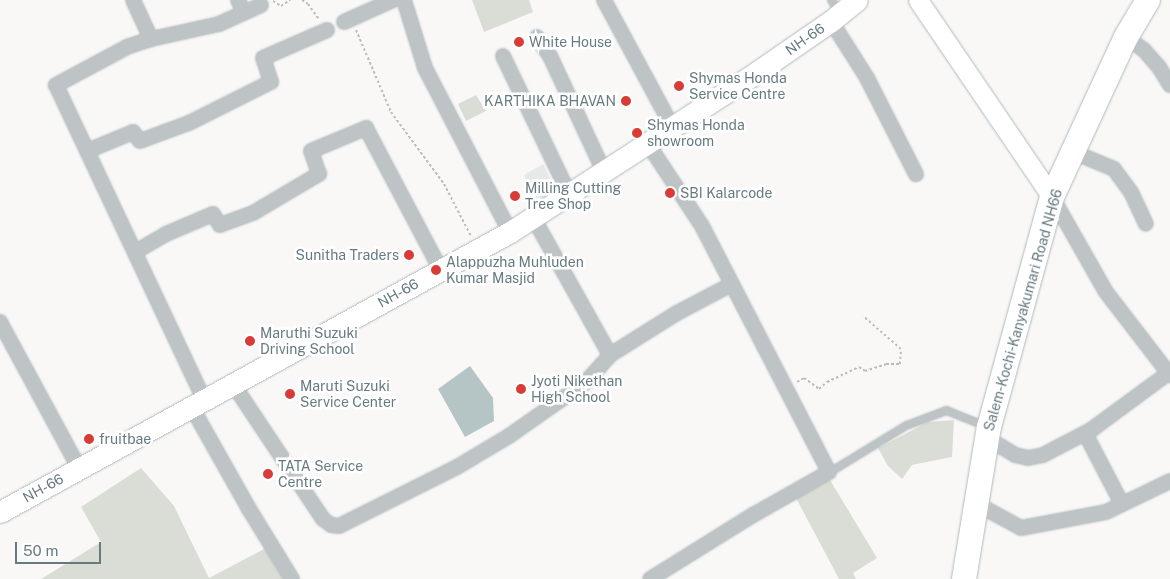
<!DOCTYPE html>
<style>
body{margin:0}
#map{position:relative;width:1170px;height:579px;overflow:hidden;background:#f9f8f7;font-family:"Public Sans",sans-serif}
div>[style]{position:absolute}
.built>*{inset:0;background:#e7e8e8}
.green>*{inset:0;background:#daddd6}
.water>*{inset:0;background:#b5c5c6}
.path>*{height:2px;margin-top:-1px;transform-origin:0;background:repeating-linear-gradient(90deg,#b9bdbf 0 2.5px,transparent 0 5px)}
.roads{filter:drop-shadow(0 0 1px #b1b9bb) drop-shadow(0 0 1px #b1b9bb)}
.lane>*{height:7px;margin:-3.5px;padding:0 3.5px;transform-origin:3.5px;border-radius:3.5px;background:#bec4c6}
.street>*{height:14px;margin:-7px;padding:0 7px;transform-origin:7px;border-radius:7px;background:#bec4c6}
.secondary>*{height:19px;margin:-9.5px;padding:0 9.5px;transform-origin:9.5px;border-radius:9.5px;background:#fff}
.primary>*{height:21px;margin:-10.5px;padding:0 10.5px;transform-origin:10.5px;border-radius:10.5px;background:#fff}
.highway>*{height:24px;margin:-12px;padding:0 12px;transform-origin:12px;border-radius:12px;background:#fff}
.dots>*{width:14px;height:14px;translate:-50% -50%;box-sizing:border-box;border:2px solid #fff;border-radius:50%}
span{translate:-50% -50%;white-space:nowrap;text-align:center;line-height:1.15;-webkit-text-stroke:5px #fff;paint-order:stroke}
.street-label{font-size:14px;color:#667a80}
.poi-label{font-size:14px;color:#667a80}
.left{translate:0 -50%;text-align:left}
.right{translate:-100% -50%;text-align:right}
.scale{position:absolute;left:15px;top:542px;width:86px;height:22px;box-sizing:border-box;border:2px solid #667a80;border-top:0;padding-left:6px;font-size:15px;line-height:18px;white-space:nowrap;color:#667a80;-webkit-text-stroke:4px #fff;paint-order:stroke}
</style>
<div id="map">
<div class="built">
<div style="clip-path:polygon(543px 164px,556px 191px,537px 202px,524px 175px)"></div>
</div>
<div class="green">
<div style="clip-path:polygon(472px 0,529px 0,533px 12px,484px 32px)"></div>
<div style="clip-path:polygon(476px 95px,486px 111px,466px 121px,458px 104px)"></div>
<div style="clip-path:polygon(954px 420px,952px 457px,912px 465px,902px 479px,888px 466px,878px 448px,928px 422px)"></div>
<div style="clip-path:polygon(141px 468px,174px 506px,209px 578px,268px 547px,287px 579px,41px 579px,101px 542px,81px 507px)"></div>
<div style="clip-path:polygon(830px 480px,877px 558px,853px 573px,856px 579px,839px 579px,796px 498px)"></div>
</div>
<div class="water">
<div style="clip-path:polygon(470px 366px,493px 398px,494px 421px,465px 437px,438px 389px)"></div>
</div>
<div class="path">
<div style="left:302px;top:0;width:7px;rotate:34deg"></div>
<div style="left:308px;top:4px;width:19px;rotate:54deg"></div>
<div style="left:273px;top:1px;width:9px;rotate:32deg"></div>
<div style="left:281px;top:6px;width:11px;rotate:-34deg"></div>
<div style="left:356px;top:30px;width:89px;rotate:66.9deg"></div>
<div style="left:391px;top:112px;width:89px;rotate:53.6deg"></div>
<div style="left:444px;top:184px;width:59px;rotate:62.6deg"></div>
<div style="left:797px;top:382px;width:8px;rotate:-30deg"></div>
<div style="left:804px;top:378px;width:19px;rotate:36deg"></div>
<div style="left:819px;top:389px;width:11px;rotate:-41deg"></div>
<div style="left:827px;top:382px;width:35px;rotate:-25deg"></div>
<div style="left:859px;top:367px;width:7px;rotate:34deg"></div>
<div style="left:865px;top:371px;width:22px;rotate:-18deg"></div>
<div style="left:886px;top:364px;width:14px"></div>
<div style="left:900px;top:364px;width:15px;rotate:-86deg"></div>
<div style="left:901px;top:349px;width:50px;rotate:-139deg"></div>
</div>
<div class="roads">
<div class="lane">
<div style="left:831px;top:0;width:14px;rotate:56deg"></div>
<div style="left:829px;top:472px;width:90px;rotate:-31.4deg"></div>
<div style="left:906px;top:425px;width:43px;rotate:-20.6deg"></div>
<div style="left:946px;top:410px;width:43px;rotate:21.8deg"></div>
</div>
<div class="street">
<div style="left:133px;top:0;width:43px;rotate:65.2deg"></div>
<div style="left:151px;top:39px;width:25px;rotate:162deg"></div>
<div style="left:127px;top:47px;width:81px;rotate:151.8deg"></div>
<div style="left:56px;top:85px;width:347px;rotate:64.8deg"></div>
<div style="left:238px;top:0;width:14px;rotate:65deg"></div>
<div style="left:404px;top:0;width:71px;rotate:72.8deg"></div>
<div style="left:425px;top:68px;width:185px;rotate:62.6deg"></div>
<div style="left:604px;top:0;width:145px;rotate:61.7deg"></div>
<div style="left:831px;top:21px;width:67px;rotate:57.7deg"></div>
<div style="left:867px;top:78px;width:108px;rotate:63deg"></div>
<div style="left:344px;top:22px;width:54px;rotate:-24.2deg"></div>
<div style="left:537px;top:37px;width:23px;rotate:56deg"></div>
<div style="left:550px;top:56px;width:128px;rotate:65deg"></div>
<div style="left:1126px;top:37px;width:22px;rotate:36deg"></div>
<div style="left:1144px;top:50px;width:23px;rotate:49deg"></div>
<div style="left:1159px;top:67px;width:21px;rotate:59deg"></div>
<div style="left:151px;top:39px;width:70px;rotate:-12.4deg"></div>
<div style="left:219px;top:24px;width:46px;rotate:-24.3deg"></div>
<div style="left:503px;top:56px;width:153px;rotate:64.4deg"></div>
<div style="left:648px;top:144px;width:98px;rotate:56.6deg"></div>
<div style="left:702px;top:226px;width:277px;rotate:62.7deg"></div>
<div style="left:829px;top:472px;width:87px;rotate:150.5deg"></div>
<div style="left:753px;top:515px;width:121px;rotate:148.1deg"></div>
<div style="left:87px;top:151px;width:50px;rotate:-22.4deg"></div>
<div style="left:133px;top:132px;width:11px;rotate:52deg"></div>
<div style="left:140px;top:141px;width:52px;rotate:-20.2deg"></div>
<div style="left:189px;top:123px;width:92px;rotate:-26.6deg"></div>
<div style="left:271px;top:82px;width:25px;rotate:-108deg"></div>
<div style="left:263px;top:58px;width:70px;rotate:-23.6deg"></div>
<div style="left:1073px;top:152px;width:44px;rotate:22.5deg"></div>
<div style="left:1114px;top:169px;width:29px;rotate:54deg"></div>
<div style="left:1131px;top:192px;width:35px;rotate:65deg"></div>
<div style="left:1052px;top:197px;width:109px;rotate:60.4deg"></div>
<div style="left:1106px;top:292px;width:105px;rotate:52.4deg"></div>
<div style="left:135px;top:252px;width:36px;rotate:-30deg"></div>
<div style="left:166px;top:234px;width:51px;rotate:-23.1deg"></div>
<div style="left:213px;top:214px;width:13px;rotate:58deg"></div>
<div style="left:220px;top:225px;width:35px;rotate:-20deg"></div>
<div style="left:253px;top:213px;width:77px;rotate:-30.6deg"></div>
<div style="left:319px;top:174px;width:24px;rotate:-109deg"></div>
<div style="left:311px;top:151px;width:60px;rotate:-22.7deg"></div>
<div style="left:366px;top:128px;width:161px;rotate:62.2deg"></div>
<div style="left:0;top:322px;width:166px;rotate:61.6deg"></div>
<div style="left:610px;top:355px;width:79px;rotate:-32.1deg"></div>
<div style="left:677px;top:313px;width:62px;rotate:-27.8deg"></div>
<div style="left:233px;top:384px;width:162px;rotate:56.3deg"></div>
<div style="left:323px;top:519px;width:10px;rotate:37deg"></div>
<div style="left:331px;top:525px;width:8px;rotate:7deg"></div>
<div style="left:339px;top:526px;width:132px;rotate:-26.6deg"></div>
<div style="left:457px;top:467px;width:61px;rotate:-30.8deg"></div>
<div style="left:509px;top:436px;width:94px;rotate:-35deg"></div>
<div style="left:586px;top:382px;width:36px;rotate:-48deg"></div>
<div style="left:610px;top:355px;width:158px;rotate:-119.2deg"></div>
<div style="left:191px;top:406px;width:118px;rotate:60.6deg"></div>
<div style="left:249px;top:509px;width:82px;rotate:58.4deg"></div>
<div style="left:1085px;top:433px;width:80px;rotate:62.5deg"></div>
<div style="left:987px;top:438px;width:33px;rotate:31deg"></div>
<div style="left:1015px;top:455px;width:13px;rotate:13deg"></div>
<div style="left:1028px;top:458px;width:15px;rotate:-11deg"></div>
<div style="left:1043px;top:455px;width:54px;rotate:-27.5deg"></div>
<div style="left:1091px;top:430px;width:98px;rotate:-36.3deg"></div>
<div style="left:977px;top:504px;width:50px;rotate:28.6deg"></div>
<div style="left:1021px;top:528px;width:86px;rotate:-10.7deg"></div>
<div style="left:1106px;top:512px;width:71px;rotate:-25.8deg"></div>
</div>
<div class="secondary">
<div style="left:918px;top:0;width:238px;rotate:55.8deg"></div>
</div>
<div class="primary">
<div style="left:0;top:512px;width:582px;rotate:-28.77deg"></div>
<div style="left:510px;top:232px;width:294px;rotate:-32.9deg"></div>
<div style="left:757px;top:72px;width:90px;rotate:-34.6deg"></div>
<div style="left:831px;top:21px;width:33px;rotate:-39deg"></div>
</div>
<div class="highway">
<div style="left:964px;top:579px;width:154px;rotate:-80.7deg"></div>
<div style="left:989px;top:427px;width:238px;rotate:-74.7deg"></div>
<div style="left:1052px;top:197px;width:176px;rotate:-65.2deg"></div>
<div style="left:1126px;top:37px;width:43px;rotate:-59.3deg"></div>
</div>
</div>
<div class="dots">
<div style="left:519px;top:42px;background:#d93c36"></div>
<div style="left:679px;top:86px;background:#d93c36"></div>
<div style="left:626px;top:101px;background:#d93c36"></div>
<div style="left:637px;top:133px;background:#d93c36"></div>
<div style="left:670px;top:193px;background:#d93c36"></div>
<div style="left:515px;top:196px;background:#d93c36"></div>
<div style="left:409px;top:255px;background:#d93c36"></div>
<div style="left:436px;top:270px;background:#d93c36"></div>
<div style="left:250px;top:341px;background:#d93c36"></div>
<div style="left:521px;top:389px;background:#d93c36"></div>
<div style="left:290px;top:394px;background:#d93c36"></div>
<div style="left:89px;top:439px;background:#d93c36"></div>
<div style="left:268px;top:474px;background:#d93c36"></div>
</div>
<div class="street-label">
<span style="left:805px;top:39px;rotate:-35deg">NH-66</span>
<span style="left:398px;top:293px;rotate:-29deg">NH-66</span>
<span style="left:1023px;top:310px;rotate:-74deg">Salem-Kochi-Kanyakumari Road NH66</span>
<span style="left:43px;top:488px;rotate:-29deg">NH-66</span>
</div>
<div class="poi-label">
<span class="left" style="left:529px;top:42px">White House</span>
<span class="left" style="left:689px;top:86px">Shymas Honda<br>Service Centre</span>
<span class="right" style="left:616px;top:101px">KARTHIKA BHAVAN</span>
<span class="left" style="left:647px;top:133px">Shymas Honda<br>showroom</span>
<span class="left" style="left:525px;top:196px">Milling Cutting<br>Tree Shop</span>
<span class="left" style="left:680px;top:193px">SBI Kalarcode</span>
<span class="right" style="left:399px;top:255px">Sunitha Traders</span>
<span class="left" style="left:446px;top:270px">Alappuzha Muhluden<br>Kumar Masjid</span>
<span class="left" style="left:260px;top:341px">Maruthi Suzuki<br>Driving School</span>
<span class="left" style="left:531px;top:389px">Jyoti Nikethan<br>High School</span>
<span class="left" style="left:300px;top:394px">Maruti Suzuki<br>Service Center</span>
<span class="left" style="left:99px;top:439px">fruitbae</span>
<span class="left" style="left:278px;top:474px">TATA Service<br>Centre</span>
</div>
<div class="scale">50 m</div>
</div>
